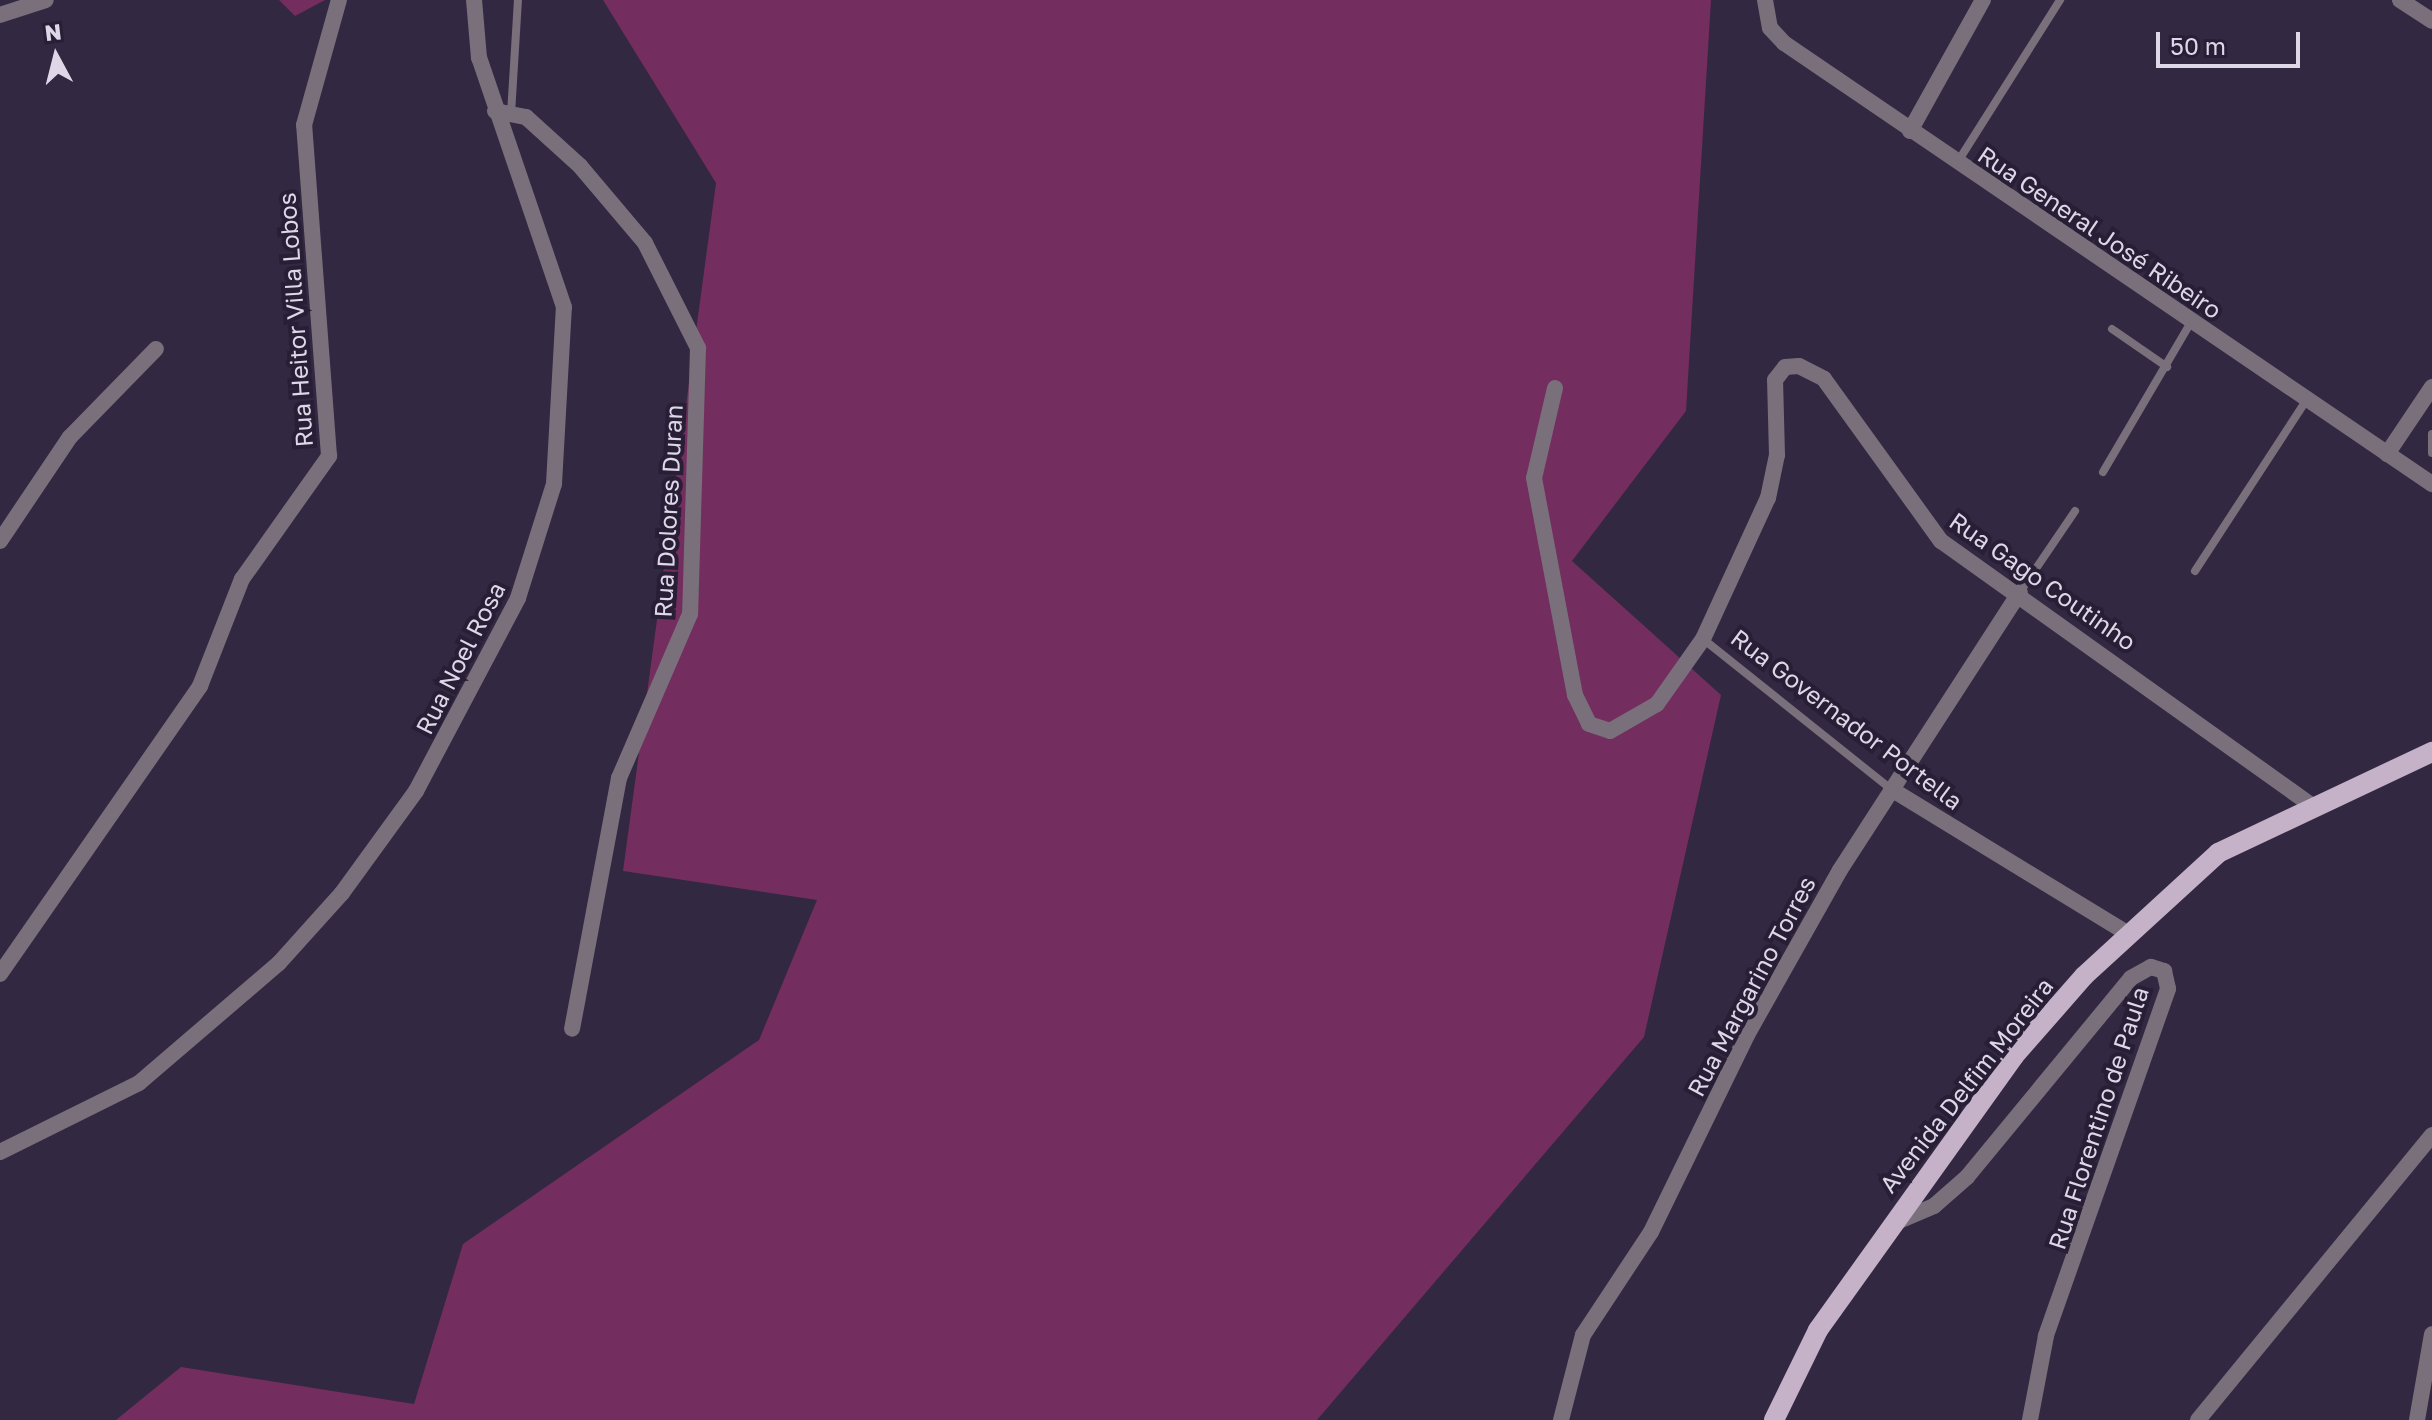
<!DOCTYPE html>
<meta charset="utf-8">
<style>
body{margin:0}
#map{position:relative;width:2432px;height:1420px;overflow:hidden;background:#322841;font-family:"Golos Text",sans-serif}
div>[style]{position:absolute}
.green>*{inset:0;background:#732d5e}
.service>*{height:8px;margin:-4px;padding:0 4px;transform-origin:4px;border-radius:4px;background:#79707b}
.minor>*{height:16px;margin:-8px;padding:0 8px;transform-origin:8px;border-radius:8px;background:#79707b}
.primary>*{height:20px;margin:-10px;padding:0 10px;transform-origin:10px;border-radius:10px;background:#c5b1c8}
span{translate:-50% -50%;white-space:nowrap;text-align:center;line-height:1.15;-webkit-text-stroke:8px #281e36;paint-order:stroke}
.street-label{font-size:24px;color:#ddd7e7}
.north{position:absolute;left:16px;top:16px;width:80px;height:80px;-webkit-text-stroke:6px #281e36;paint-order:stroke;rotate:353deg;font-size:22px;font-weight:700;line-height:32px;text-align:center;color:#ddd7e7}
.north::after{content:'';display:block;margin:auto;width:28px;height:36px;background:#ddd7e7;clip-path:polygon(50% 0,100% 100%,50% 72%,0 100%)}
.scale{position:absolute;left:2156px;top:32px;width:144px;height:36px;box-sizing:border-box;border:4px solid #ddd7e7;border-top:0;padding-left:10px;font-size:24px;line-height:28px;white-space:nowrap;color:#ddd7e7;-webkit-text-stroke:6px #281e36;paint-order:stroke}
</style>
<div id="map">
<div class="green">
<div style="clip-path:polygon(279px 0,325px 0,295px 16px)"></div>
<div style="clip-path:polygon(603px 0,1711px 0,1686px 411px,1572px 561px,1721px 695px,1644px 1037px,1317px 1420px,116px 1420px,181px 1367px,414px 1404px,463px 1244px,759px 1040px,817px 900px,623px 871px,716px 183px)"></div>
</div>
<div class="service">
<div style="left:511px;top:114px;width:114px;rotate:-86.5deg"></div>
<div style="left:1957px;top:163px;width:193px;rotate:-57.7deg"></div>
<div style="left:2112px;top:329px;width:67px;rotate:34.6deg"></div>
<div style="left:2432px;top:434px;width:19px;rotate:90deg"></div>
<div style="left:2103px;top:472px;width:174px;rotate:-59.6deg"></div>
<div style="left:2195px;top:571px;width:205px;rotate:-56.9deg"></div>
<div style="left:2020px;top:592px;width:98px;rotate:-55.8deg"></div>
<div style="left:1703px;top:639px;width:241px;rotate:38.6deg"></div>
</div>
<div class="minor">
<div style="left:1765px;top:0;width:28px;rotate:80deg"></div>
<div style="left:1770px;top:28px;width:21px;rotate:47deg"></div>
<div style="left:1784px;top:43px;width:784px;rotate:34.24deg"></div>
<div style="left:2400px;top:0;width:38px;rotate:33deg"></div>
<div style="left:0;top:15px;width:48px;rotate:-18.1deg"></div>
<div style="left:495px;top:111px;width:32px;rotate:11deg"></div>
<div style="left:526px;top:117px;width:73px;rotate:42.2deg"></div>
<div style="left:580px;top:166px;width:101px;rotate:49.8deg"></div>
<div style="left:645px;top:243px;width:118px;rotate:63.2deg"></div>
<div style="left:698px;top:348px;width:266px;rotate:91.7deg"></div>
<div style="left:690px;top:614px;width:179px;rotate:113.4deg"></div>
<div style="left:619px;top:778px;width:255px;rotate:100.6deg"></div>
<div style="left:1910px;top:131px;width:150px;rotate:-60.9deg"></div>
<div style="left:1555px;top:388px;width:92px;rotate:103.1deg"></div>
<div style="left:1534px;top:478px;width:221px;rotate:79.3deg"></div>
<div style="left:1575px;top:695px;width:32px;rotate:64deg"></div>
<div style="left:1589px;top:724px;width:22px;rotate:18deg"></div>
<div style="left:1610px;top:731px;width:54px;rotate:-29.9deg"></div>
<div style="left:1657px;top:704px;width:80px;rotate:-54.7deg"></div>
<div style="left:1703px;top:639px;width:155px;rotate:-65.3deg"></div>
<div style="left:1768px;top:498px;width:44px;rotate:-78.2deg"></div>
<div style="left:1777px;top:455px;width:75px;rotate:-91.5deg"></div>
<div style="left:1775px;top:380px;width:16px;rotate:-52deg"></div>
<div style="left:1785px;top:367px;width:14px;rotate:-4deg"></div>
<div style="left:1799px;top:366px;width:28px;rotate:27deg"></div>
<div style="left:1824px;top:379px;width:200px;rotate:54.2deg"></div>
<div style="left:1941px;top:541px;width:455px;rotate:35.5deg"></div>
<div style="left:2387px;top:454px;width:81px;rotate:-56.1deg"></div>
<div style="left:0;top:541px;width:125px;rotate:-56.1deg"></div>
<div style="left:70px;top:437px;width:123px;rotate:-45.7deg"></div>
<div style="left:1891px;top:789px;width:279px;rotate:31.4deg"></div>
<div style="left:0;top:974px;width:351px;rotate:-55.2deg"></div>
<div style="left:200px;top:686px;width:115px;rotate:-68.6deg"></div>
<div style="left:242px;top:579px;width:151px;rotate:-54.7deg"></div>
<div style="left:329px;top:456px;width:332px;rotate:-94.3deg"></div>
<div style="left:304px;top:125px;width:130px;rotate:-74.4deg"></div>
<div style="left:0;top:1152px;width:155px;rotate:-26.4deg"></div>
<div style="left:139px;top:1083px;width:184px;rotate:-40.6deg"></div>
<div style="left:279px;top:963px;width:94px;rotate:-48deg"></div>
<div style="left:342px;top:893px;width:126px;rotate:-54deg"></div>
<div style="left:416px;top:791px;width:218px;rotate:-62.1deg"></div>
<div style="left:518px;top:598px;width:120px;rotate:-72.5deg"></div>
<div style="left:554px;top:484px;width:177px;rotate:-86.8deg"></div>
<div style="left:564px;top:307px;width:263px;rotate:-108.8deg"></div>
<div style="left:479px;top:58px;width:58px;rotate:-94.9deg"></div>
<div style="left:1892px;top:1224px;width:46px;rotate:-23.2deg"></div>
<div style="left:1934px;top:1206px;width:44px;rotate:-41.3deg"></div>
<div style="left:1967px;top:1177px;width:258px;rotate:-50.5deg"></div>
<div style="left:2131px;top:978px;width:23px;rotate:-29deg"></div>
<div style="left:2151px;top:967px;width:14px;rotate:17deg"></div>
<div style="left:2164px;top:971px;width:18px;rotate:77deg"></div>
<div style="left:2168px;top:989px;width:368px;rotate:109.4deg"></div>
<div style="left:2046px;top:1336px;width:86px;rotate:100.8deg"></div>
<div style="left:1561px;top:1420px;width:88px;rotate:-75.5deg"></div>
<div style="left:1583px;top:1335px;width:123px;rotate:-56.6deg"></div>
<div style="left:1651px;top:1232px;width:219px;rotate:-64deg"></div>
<div style="left:1747px;top:1035px;width:189px;rotate:-60.6deg"></div>
<div style="left:1840px;top:870px;width:331px;rotate:-57.1deg"></div>
<div style="left:2198px;top:1420px;width:369px;rotate:-50.6deg"></div>
<div style="left:2417px;top:1420px;width:87px;rotate:-80.1deg"></div>
</div>
<div class="primary">
<div style="left:1774px;top:1420px;width:100px;rotate:-63.9deg"></div>
<div style="left:1818px;top:1330px;width:337px;rotate:-54.4deg"></div>
<div style="left:2014px;top:1056px;width:106px;rotate:-48.8deg"></div>
<div style="left:2084px;top:976px;width:182px;rotate:-42.5deg"></div>
<div style="left:2218px;top:853px;width:237px;rotate:-25.3deg"></div>
</div>
<div class="street-label">
<span style="left:2100px;top:232px;rotate:34deg">Rua General José Ribeiro</span>
<span style="left:295px;top:320px;rotate:-94deg">Rua Heitor Villa Lobos</span>
<span style="left:668px;top:511px;rotate:-87deg">Rua Dolores Duran</span>
<span style="left:2043px;top:581px;rotate:35deg">Rua Gago Coutinho</span>
<span style="left:460px;top:658px;rotate:-63deg">Rua Noel Rosa</span>
<span style="left:1847px;top:719px;rotate:37deg">Rua Governador Portella</span>
<span style="left:1751px;top:986px;rotate:-62deg">Rua Margarino Torres</span>
<span style="left:1966px;top:1085px;rotate:-52deg">Avenida Delfim Moreira</span>
<span style="left:2098px;top:1118px;rotate:-72deg">Rua Florentino de Paula</span>
</div>
<div class="north">N</div>
<div class="scale">50 m</div>
</div>
